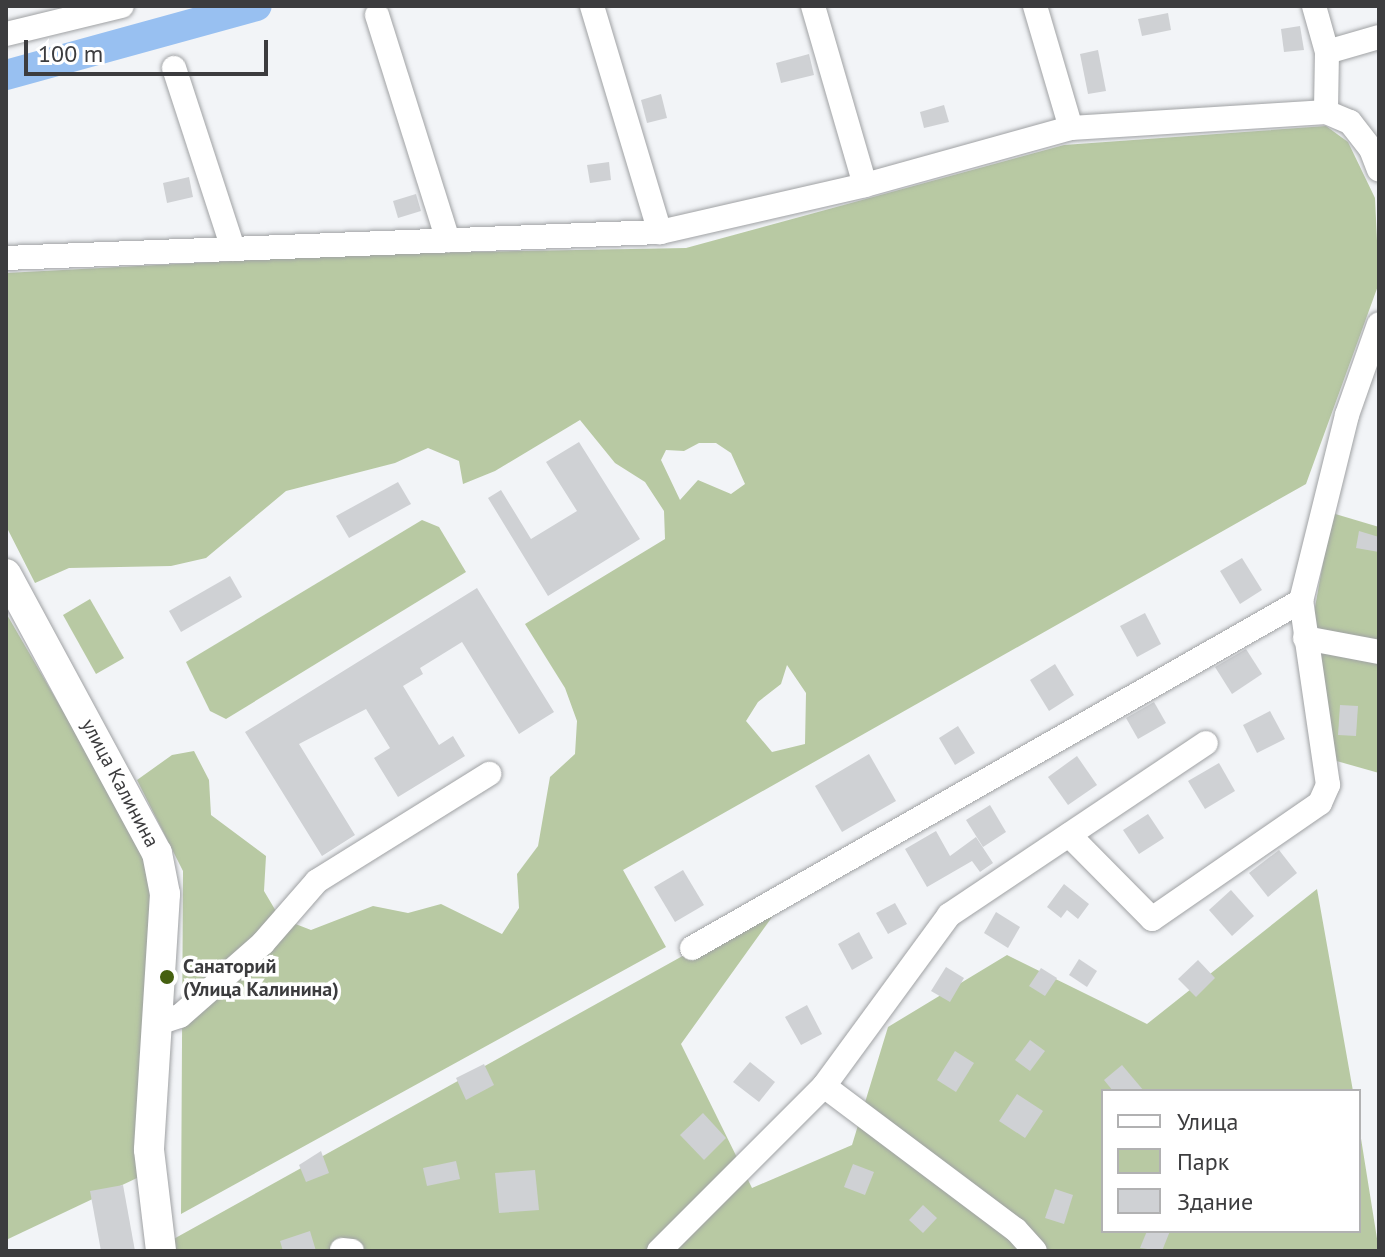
<!DOCTYPE html>
<meta charset="utf-8">
<style>
body{margin:0}
#map{position:relative;width:1385px;height:1257px;overflow:hidden;background:#f2f4f7;font-family:"PT Sans",sans-serif}
div>[style]{position:absolute}
.green>*{inset:0;background:#b8c9a3}
.river>*{height:30px;margin:-15px;padding:0 15px;transform-origin:15px;border-radius:15px;background:#98c0f1}
.building>*{inset:0;background:#cfd1d4}
.roads{filter:drop-shadow(0 0 2px #a0a2a4) drop-shadow(0 0 2px #a0a2a4)}
.minor>*{height:24px;margin:-12px;padding:0 12px;transform-origin:12px;border-radius:12px;background:#fff}
.major>*{height:30px;margin:-15px;padding:0 15px;transform-origin:15px;border-radius:15px;background:#fff}
.dots>*{width:22px;height:22px;translate:-50% -50%;box-sizing:border-box;border:4px solid #fff;border-radius:50%}
span{translate:-50% -50%;white-space:nowrap;text-align:center;line-height:1.15;-webkit-text-stroke:7px #fff;paint-order:stroke}
.street-label{font-size:20px;color:#3c3c3e}
.poi-label{font-size:20px;color:#3c3c3e;font-weight:700}
.left{translate:0 -50%;text-align:left}
.frame{position:absolute;inset:0;border:8px solid #3c3c3e;pointer-events:none}
.legend{position:absolute;left:1101px;top:1089px;width:260px;height:144px;box-sizing:border-box;background:#fff;border:2px solid #b1b1b2;margin:0;padding:10px 14px;list-style:none;font-size:24px;color:#3c3c3e}
.legend li{display:flex;align-items:center;gap:16px;height:40px}
.legend b{width:40px;border:2px solid #b1b1b2}
.scale{position:absolute;left:24px;top:40px;width:244px;height:36px;box-sizing:border-box;border:4px solid #3c3c3e;border-top:0;padding-left:10px;font-size:24px;line-height:28px;white-space:nowrap;color:#3c3c3e;-webkit-text-stroke:6px #fff;paint-order:stroke}
</style>
<div id="map">
<div class="green">
<div style="clip-path:polygon(evenodd,1326px 126px,1348px 142px,1375px 198px,1379px 283px,1306px 484px,623px 870px,666px 947px,181px 1214px,183px 871px,137px 780px,172px 755px,194px 751px,209px 780px,211px 815px,266px 856px,264px 891px,280px 918px,311px 930px,373px 906px,408px 913px,441px 904px,502px 934px,519px 908px,517px 874px,538px 846px,550px 777px,575px 754px,577px 721px,565px 688px,525px 624px,665px 539px,664px 511px,645px 482px,615px 463px,580px 420px,495px 471px,463px 484px,459px 461px,428px 448px,395px 463px,286px 491px,206px 558px,171px 566px,69px 568px,35px 583px,6px 526px,6px 273px,367px 254px,686px 248px,1064px 145px,1326px 126px,699px 443px,716px 443px,731px 453px,745px 484px,731px 494px,698px 480px,680px 500px,661px 460px,666px 450px,684px 451px,699px 443px,1326px 126px,787px 665px,806px 693px,805px 744px,772px 752px,746px 721px,758px 702px,781px 684px,787px 665px)"></div>
<div style="clip-path:polygon(1332px 513px,1379px 527px,1379px 773px,1333px 760px,1308px 646px)"></div>
<div style="clip-path:polygon(422px 520px,439px 527px,466px 572px,226px 719px,210px 711px,186px 662px)"></div>
<div style="clip-path:polygon(90px 599px,124px 658px,96px 674px,63px 615px)"></div>
<div style="clip-path:polygon(6px 613px,143px 849px,156px 888px,137px 1178px,6px 1240px)"></div>
<div style="clip-path:polygon(1317px 889px,1353px 1091px,1103px 1091px,1103px 1231px,1359px 1231px,1359px 1126px,1379px 1251px,172px 1251px,170px 1241px,785px 899px,681px 1044px,752px 1188px,852px 1145px,888px 1027px,1007px 955px,1147px 1024px)"></div>
</div>
<div class="river">
<div style="left:6px;top:75px;width:260px;rotate:-15.4deg"></div>
</div>
<div class="building">
<div style="clip-path:polygon(1168px 13px,1171px 30px,1142px 36px,1138px 19px)"></div>
<div style="clip-path:polygon(1300px 26px,1304px 50px,1284px 52px,1281px 29px)"></div>
<div style="clip-path:polygon(1098px 50px,1106px 91px,1088px 94px,1080px 54px)"></div>
<div style="clip-path:polygon(809px 54px,814px 75px,781px 83px,776px 63px)"></div>
<div style="clip-path:polygon(661px 94px,667px 118px,647px 123px,641px 100px)"></div>
<div style="clip-path:polygon(944px 105px,949px 122px,924px 128px,920px 112px)"></div>
<div style="clip-path:polygon(609px 162px,611px 180px,590px 183px,587px 165px)"></div>
<div style="clip-path:polygon(189px 177px,193px 197px,167px 203px,163px 183px)"></div>
<div style="clip-path:polygon(416px 194px,421px 211px,398px 218px,393px 201px)"></div>
<div style="clip-path:polygon(579px 442px,640px 539px,548px 596px,488px 498px,501px 490px,531px 539px,577px 511px,546px 462px)"></div>
<div style="clip-path:polygon(398px 482px,411px 504px,349px 538px,336px 516px)"></div>
<div style="clip-path:polygon(1359px 531px,1379px 537px,1379px 552px,1356px 548px)"></div>
<div style="clip-path:polygon(1242px 558px,1262px 590px,1240px 604px,1220px 571px)"></div>
<div style="clip-path:polygon(230px 576px,242px 597px,181px 632px,169px 611px)"></div>
<div style="clip-path:polygon(477px 588px,554px 712px,519px 734px,462px 642px,420px 668px,423px 674px,403px 686px,439px 745px,453px 736px,465px 756px,398px 797px,374px 758px,390px 748px,366px 709px,299px 744px,355px 835px,322px 856px,245px 732px)"></div>
<div style="clip-path:polygon(1145px 613px,1161px 644px,1137px 657px,1120px 626px)"></div>
<div style="clip-path:polygon(1246px 649px,1262px 674px,1232px 694px,1215px 667px)"></div>
<div style="clip-path:polygon(1055px 664px,1074px 695px,1049px 711px,1030px 680px)"></div>
<div style="clip-path:polygon(1154px 702px,1166px 723px,1138px 739px,1126px 718px)"></div>
<div style="clip-path:polygon(1340px 705px,1358px 706px,1356px 736px,1338px 735px)"></div>
<div style="clip-path:polygon(1270px 711px,1285px 739px,1257px 753px,1243px 725px)"></div>
<div style="clip-path:polygon(958px 726px,975px 753px,955px 765px,939px 738px)"></div>
<div style="clip-path:polygon(869px 754px,896px 801px,842px 832px,815px 786px)"></div>
<div style="clip-path:polygon(1077px 756px,1097px 785px,1068px 805px,1048px 777px)"></div>
<div style="clip-path:polygon(1219px 763px,1235px 791px,1205px 809px,1188px 781px)"></div>
<div style="clip-path:polygon(990px 805px,1006px 832px,983px 847px,966px 820px)"></div>
<div style="clip-path:polygon(1148px 814px,1164px 838px,1139px 854px,1123px 830px)"></div>
<div style="clip-path:polygon(936px 831px,950px 856px,976px 837px,993px 863px,980px 872px,972px 861px,927px 887px,905px 849px)"></div>
<div style="clip-path:polygon(1279px 850px,1297px 873px,1268px 897px,1249px 873px)"></div>
<div style="clip-path:polygon(683px 870px,704px 905px,675px 922px,654px 887px)"></div>
<div style="clip-path:polygon(1064px 884px,1089px 904px,1078px 919px,1067px 910px,1061px 918px,1047px 907px)"></div>
<div style="clip-path:polygon(1231px 890px,1254px 916px,1232px 936px,1209px 910px)"></div>
<div style="clip-path:polygon(895px 903px,907px 924px,888px 934px,876px 913px)"></div>
<div style="clip-path:polygon(996px 912px,1020px 927px,1008px 948px,984px 933px)"></div>
<div style="clip-path:polygon(859px 932px,873px 958px,852px 970px,838px 944px)"></div>
<div style="clip-path:polygon(1079px 959px,1097px 971px,1087px 987px,1069px 975px)"></div>
<div style="clip-path:polygon(1198px 960px,1215px 978px,1196px 997px,1178px 979px)"></div>
<div style="clip-path:polygon(946px 967px,964px 978px,950px 1002px,931px 991px)"></div>
<div style="clip-path:polygon(1041px 968px,1057px 978px,1045px 996px,1029px 986px)"></div>
<div style="clip-path:polygon(807px 1005px,822px 1034px,801px 1045px,785px 1017px)"></div>
<div style="clip-path:polygon(1030px 1040px,1045px 1051px,1030px 1071px,1015px 1060px)"></div>
<div style="clip-path:polygon(955px 1051px,974px 1063px,956px 1092px,937px 1080px)"></div>
<div style="clip-path:polygon(750px 1062px,775px 1082px,759px 1102px,733px 1082px)"></div>
<div style="clip-path:polygon(484px 1064px,494px 1085px,466px 1100px,456px 1078px)"></div>
<div style="clip-path:polygon(1122px 1065px,1144px 1091px,1113px 1091px,1104px 1080px)"></div>
<div style="clip-path:polygon(1017px 1094px,1043px 1111px,1025px 1138px,999px 1121px)"></div>
<div style="clip-path:polygon(703px 1113px,726px 1138px,704px 1160px,680px 1135px)"></div>
<div style="clip-path:polygon(321px 1151px,329px 1173px,306px 1182px,299px 1165px)"></div>
<div style="clip-path:polygon(456px 1161px,460px 1179px,427px 1186px,423px 1168px)"></div>
<div style="clip-path:polygon(853px 1164px,874px 1172px,865px 1195px,844px 1187px)"></div>
<div style="clip-path:polygon(535px 1170px,539px 1210px,499px 1213px,495px 1173px)"></div>
<div style="clip-path:polygon(123px 1185px,135px 1251px,101px 1251px,90px 1191px)"></div>
<div style="clip-path:polygon(1055px 1189px,1073px 1195px,1064px 1224px,1045px 1218px)"></div>
<div style="clip-path:polygon(923px 1205px,937px 1218px,923px 1233px,909px 1220px)"></div>
<div style="clip-path:polygon(310px 1231px,316px 1251px,283px 1251px,280px 1241px)"></div>
<div style="clip-path:polygon(1147px 1231px,1170px 1231px,1162px 1251px,1140px 1248px)"></div>
</div>
<div class="roads">
<div class="minor">
<div style="left:592px;top:6px;width:236px;rotate:73.3deg"></div>
<div style="left:813px;top:6px;width:186px;rotate:73.8deg"></div>
<div style="left:1035px;top:6px;width:127px;rotate:73.6deg"></div>
<div style="left:1314px;top:6px;width:48px;rotate:74.2deg"></div>
<div style="left:1327px;top:52px;width:60px;rotate:91deg"></div>
<div style="left:377px;top:15px;width:236px;rotate:72.5deg"></div>
<div style="left:6px;top:34px;width:119px;rotate:-13.6deg"></div>
<div style="left:1327px;top:52px;width:54px;rotate:-16.1deg"></div>
<div style="left:174px;top:68px;width:190px;rotate:71.9deg"></div>
<div style="left:6px;top:258px;width:655px;rotate:-2.28deg"></div>
<div style="left:660px;top:232px;width:210px;rotate:-12.9deg"></div>
<div style="left:865px;top:185px;width:214px;rotate:-15.5deg"></div>
<div style="left:1071px;top:128px;width:256px;rotate:-3.6deg"></div>
<div style="left:1326px;top:112px;width:26px;rotate:23deg"></div>
<div style="left:1350px;top:122px;width:34px;rotate:52deg"></div>
<div style="left:1371px;top:149px;width:22px;rotate:69deg"></div>
<div style="left:1305px;top:638px;width:75px;rotate:10.7deg"></div>
<div style="left:1069px;top:835px;width:118px;rotate:45.3deg"></div>
<div style="left:1152px;top:919px;width:204px;rotate:-34.6deg"></div>
<div style="left:1320px;top:803px;width:20px;rotate:-66deg"></div>
<div style="left:1328px;top:785px;width:186px;rotate:-98.3deg"></div>
<div style="left:1301px;top:601px;width:192px;rotate:-76.1deg"></div>
<div style="left:1347px;top:415px;width:96px;rotate:-70.6deg"></div>
<div style="left:692px;top:948px;width:701px;rotate:-29.67deg"></div>
<div style="left:158px;top:1023px;width:23px;rotate:-18deg"></div>
<div style="left:180px;top:1016px;width:111px;rotate:-41.3deg"></div>
<div style="left:263px;top:943px;width:82px;rotate:-48.9deg"></div>
<div style="left:317px;top:881px;width:203px;rotate:-31.9deg"></div>
<div style="left:824px;top:1086px;width:240px;rotate:36.9deg"></div>
<div style="left:1016px;top:1230px;width:28px;rotate:48deg"></div>
<div style="left:342px;top:1250px;width:10px;rotate:6deg"></div>
<div style="left:659px;top:1251px;width:233px;rotate:-45deg"></div>
<div style="left:824px;top:1086px;width:212px;rotate:-53.8deg"></div>
<div style="left:949px;top:915px;width:309px;rotate:-33.8deg"></div>
</div>
<div class="major">
<div style="left:6px;top:574px;width:317px;rotate:61.6deg"></div>
<div style="left:157px;top:853px;width:42px;rotate:79deg"></div>
<div style="left:165px;top:894px;width:256px;rotate:93.6deg"></div>
<div style="left:149px;top:1150px;width:102px;rotate:83.2deg"></div>
</div>
</div>
<div class="dots">
<div style="left:167px;top:977px;background:#456010"></div>
</div>
<div class="street-label">
<span style="left:120px;top:783px;rotate:62deg">улица Калинина</span>
</div>
<div class="poi-label">
<span class="left" style="left:183px;top:978px">Санаторий<br>(Улица Калинина)</span>
</div>
<div class="frame"></div>
<ul class="legend">
<li><b style="height:10px;background:#fff"></b>Улица</li>
<li><b style="height:22px;background:#b8c9a3"></b>Парк</li>
<li><b style="height:22px;background:#cfd1d4"></b>Здание</li>
</ul>
<div class="scale">100 m</div>
</div>
